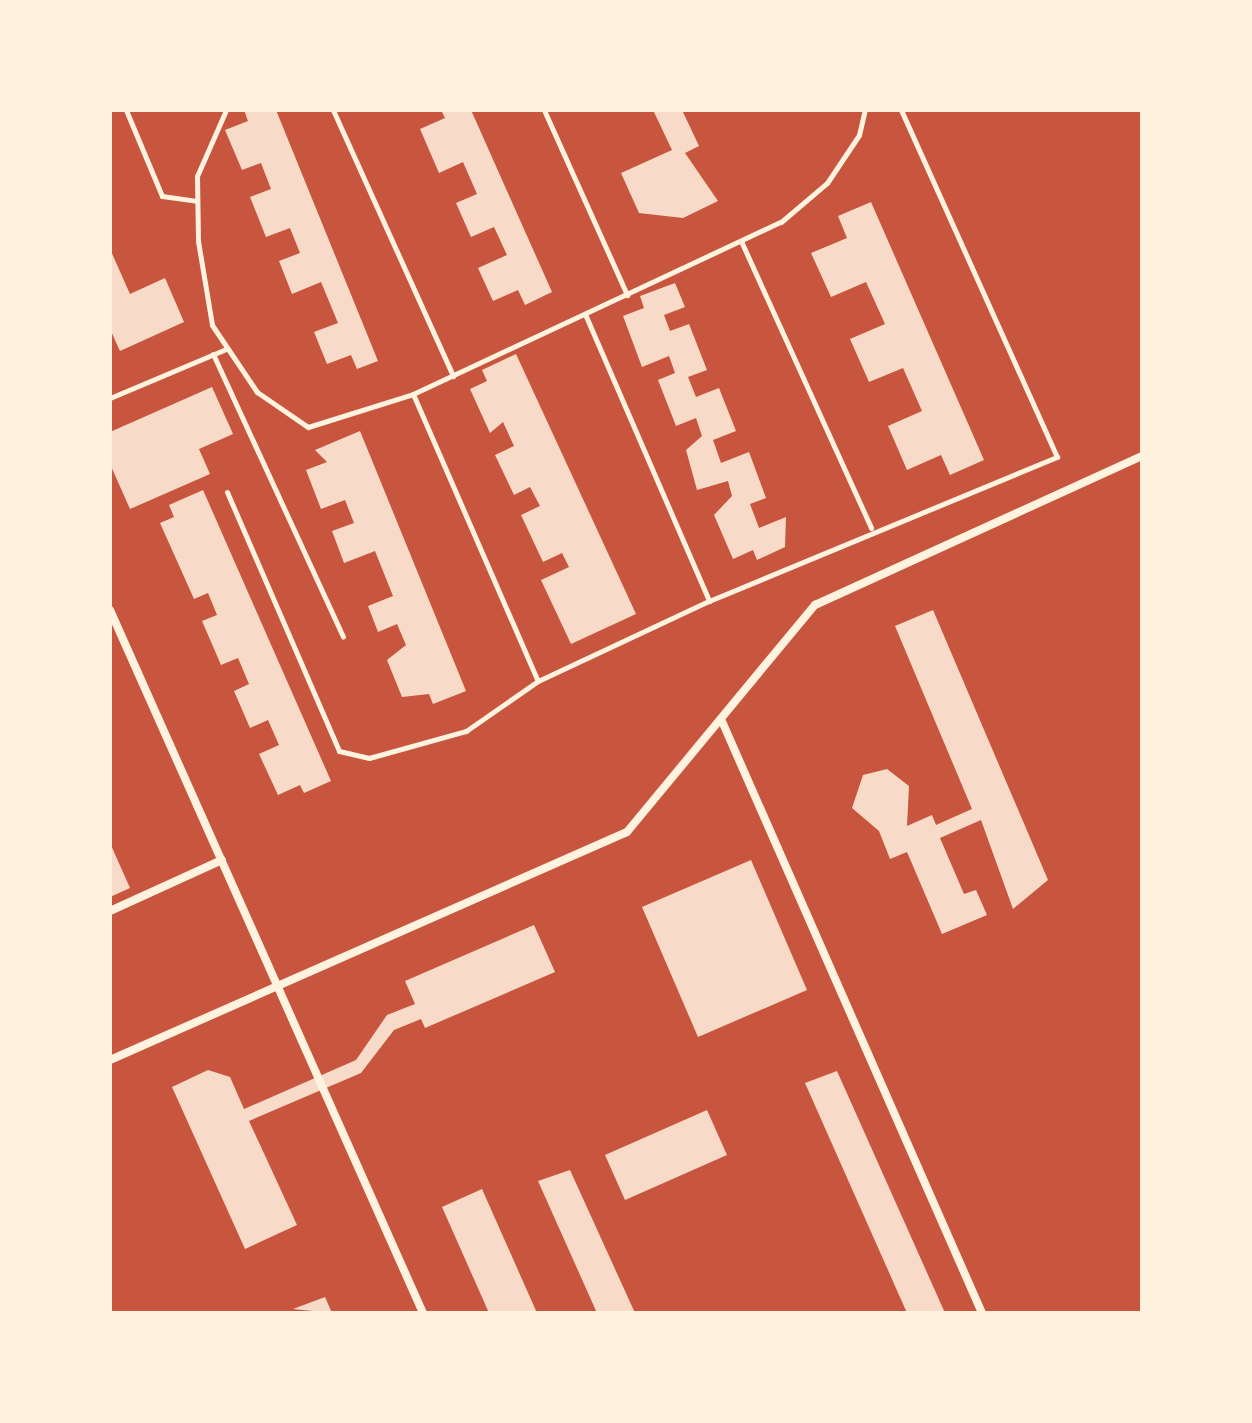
<!DOCTYPE html>
<style>
body{margin:0}
#map{position:relative;width:1252px;height:1423px;overflow:hidden;background:#c8553d;font-family:Arial,sans-serif}
div>[style]{position:absolute}
.building>*{inset:0;background:#f7dbc8}
.service>*{height:5px;margin:-2.5px;padding:0 2.5px;transform-origin:2.5px;border-radius:2.5px;background:#fff3e0}
.minor>*{height:8px;margin:-4px;padding:0 4px;transform-origin:4px;border-radius:4px;background:#fff3e0}
span{translate:-50% -50%;white-space:nowrap;text-align:center;line-height:1.15;-webkit-text-stroke:6px #fff3e0;paint-order:stroke}
.frame{position:absolute;inset:0;border:112px solid #fff3e0;pointer-events:none}
</style>
<div id="map">
<div class="building">
<div style="clip-path:polygon(244px 110px,276px 110px,378px 361px,357px 369px,351px 355px,327px 364px,314px 332px,338px 323px,321px 282px,292px 294px,279px 261px,300px 253px,290px 228px,266px 237px,250px 197px,271px 189px,261px 163px,242px 170px,225px 130px,248px 121px)"></div>
<div style="clip-path:polygon(441px 110px,471px 110px,552px 292px,525px 305px,518px 290px,493px 301px,478px 268px,507px 255px,494px 227px,471px 237px,456px 203px,477px 194px,463px 162px,439px 173px,420px 129px,445px 118px)"></div>
<div style="clip-path:polygon(653px 110px,682px 110px,699px 146px,685px 153px,718px 201px,683px 218px,639px 213px,621px 173px,672px 150px)"></div>
<div style="clip-path:polygon(871px 202px,984px 460px,950px 475px,941px 455px,907px 470px,888px 426px,922px 411px,903px 368px,869px 382px,850px 339px,885px 324px,866px 282px,831px 297px,811px 253px,847px 238px,838px 216px)"></div>
<div style="clip-path:polygon(110px 249px,130px 294px,165px 278px,184px 322px,120px 351px,110px 329px)"></div>
<div style="clip-path:polygon(675px 283px,685px 307px,664px 315px,670px 331px,689px 324px,707px 370px,688px 377px,696px 397px,719px 388px,736px 431px,713px 440px,721px 463px,749px 452px,766px 498px,750px 504px,759px 528px,786px 517px,785px 547px,757px 560px,753px 550px,733px 559px,714px 515px,732px 496px,728px 481px,697px 490px,686px 450px,702px 436px,696px 418px,676px 426px,658px 380px,675px 373px,669px 356px,642px 367px,623px 316px,644px 308px,640px 296px)"></div>
<div style="clip-path:polygon(516px 354px,636px 614px,571px 644px,541px 580px,569px 567px,562px 553px,543px 562px,521px 515px,540px 506px,530px 487px,514px 495px,495px 455px,514px 446px,503px 422px,490px 433px,470px 389px,487px 381px,482px 370px)"></div>
<div style="clip-path:polygon(212px 387px,233px 434px,199px 449px,210px 474px,130px 509px,110px 464px,110px 432px)"></div>
<div style="clip-path:polygon(360px 431px,466px 691px,433px 704px,429px 694px,402px 697px,387px 660px,406px 645px,397px 624px,378px 632px,368px 606px,393px 596px,375px 551px,344px 563px,332px 531px,354px 523px,345px 500px,321px 509px,306px 470px,327px 462px,315px 450px)"></div>
<div style="clip-path:polygon(203px 490px,331px 781px,304px 793px,300px 785px,278px 795px,259px 754px,279px 745px,268px 720px,250px 728px,234px 691px,249px 684px,238px 658px,221px 665px,202px 621px,217px 615px,208px 593px,194px 599px,160px 523px,174px 517px,169px 505px)"></div>
<div style="clip-path:polygon(933px 610px,1048px 880px,1013px 909px,981px 820px,940px 838px,964px 894px,976px 890px,987px 915px,942px 934px,907px 852px,890px 859px,879px 831px,852px 808px,863px 775px,887px 769px,909px 786px,907px 826px,932px 815px,936px 825px,972px 809px,895px 626px)"></div>
<div style="clip-path:polygon(110px 843px,130px 888px,110px 897px)"></div>
<div style="clip-path:polygon(751px 860px,807px 990px,698px 1037px,642px 907px)"></div>
<div style="clip-path:polygon(534px 925px,555px 972px,425px 1028px,421px 1019px,394px 1030px,361px 1073px,249px 1121px,297px 1225px,245px 1249px,172px 1087px,208px 1070px,230px 1077px,244px 1109px,356px 1060px,387px 1015px,415px 1004px,405px 981px)"></div>
<div style="clip-path:polygon(837px 1071px,945px 1313px,907px 1313px,805px 1083px)"></div>
<div style="clip-path:polygon(707px 1110px,727px 1155px,625px 1200px,605px 1155px)"></div>
<div style="clip-path:polygon(570px 1170px,635px 1313px,597px 1313px,538px 1181px)"></div>
<div style="clip-path:polygon(482px 1189px,537px 1313px,489px 1313px,442px 1207px)"></div>
<div style="clip-path:polygon(325px 1297px,332px 1313px,293px 1309px)"></div>
</div>
<div class="service">
<div style="left:126px;top:110px;width:93px;rotate:67.3deg"></div>
<div style="left:162px;top:196px;width:35px;rotate:8deg"></div>
<div style="left:226px;top:110px;width:72px;rotate:113.7deg"></div>
<div style="left:197px;top:176px;width:65px;rotate:89.1deg"></div>
<div style="left:198px;top:241px;width:85px;rotate:80.5deg"></div>
<div style="left:212px;top:325px;width:81px;rotate:56.1deg"></div>
<div style="left:257px;top:392px;width:62px;rotate:34.5deg"></div>
<div style="left:308px;top:427px;width:110px;rotate:-17.4deg"></div>
<div style="left:413px;top:394px;width:406px;rotate:-25.1deg"></div>
<div style="left:781px;top:222px;width:60px;rotate:-40.3deg"></div>
<div style="left:827px;top:183px;width:58px;rotate:-56.3deg"></div>
<div style="left:859px;top:135px;width:26px;rotate:-77deg"></div>
<div style="left:333px;top:110px;width:292px;rotate:65.7deg"></div>
<div style="left:544px;top:110px;width:203px;rotate:65.8deg"></div>
<div style="left:741px;top:241px;width:315px;rotate:65.6deg"></div>
<div style="left:585px;top:314px;width:313px;rotate:66.6deg"></div>
<div style="left:213px;top:354px;width:311px;rotate:65.3deg"></div>
<div style="left:413px;top:394px;width:313px;rotate:66.5deg"></div>
<div style="left:110px;top:398px;width:126px;rotate:-22.9deg"></div>
<div style="left:227px;top:492px;width:282px;rotate:66.6deg"></div>
<div style="left:339px;top:751px;width:31px;rotate:13deg"></div>
<div style="left:369px;top:758px;width:101px;rotate:-15.6deg"></div>
<div style="left:466px;top:731px;width:88px;rotate:-34.8deg"></div>
<div style="left:538px;top:681px;width:189px;rotate:-25.1deg"></div>
<div style="left:709px;top:601px;width:377px;rotate:-22.5deg"></div>
<div style="left:1057px;top:457px;width:380px;rotate:-114.2deg"></div>
</div>
<div class="minor">
<div style="left:110px;top:610px;width:770px;rotate:66deg"></div>
<div style="left:721px;top:719px;width:649px;rotate:66.28deg"></div>
<div style="left:110px;top:911px;width:123px;rotate:-24.5deg"></div>
<div style="left:110px;top:1060px;width:565px;rotate:-23.8deg"></div>
<div style="left:627px;top:832px;width:295px;rotate:-50.4deg"></div>
<div style="left:815px;top:605px;width:359px;rotate:-24.5deg"></div>
</div>
<div class="frame"></div>
</div>
